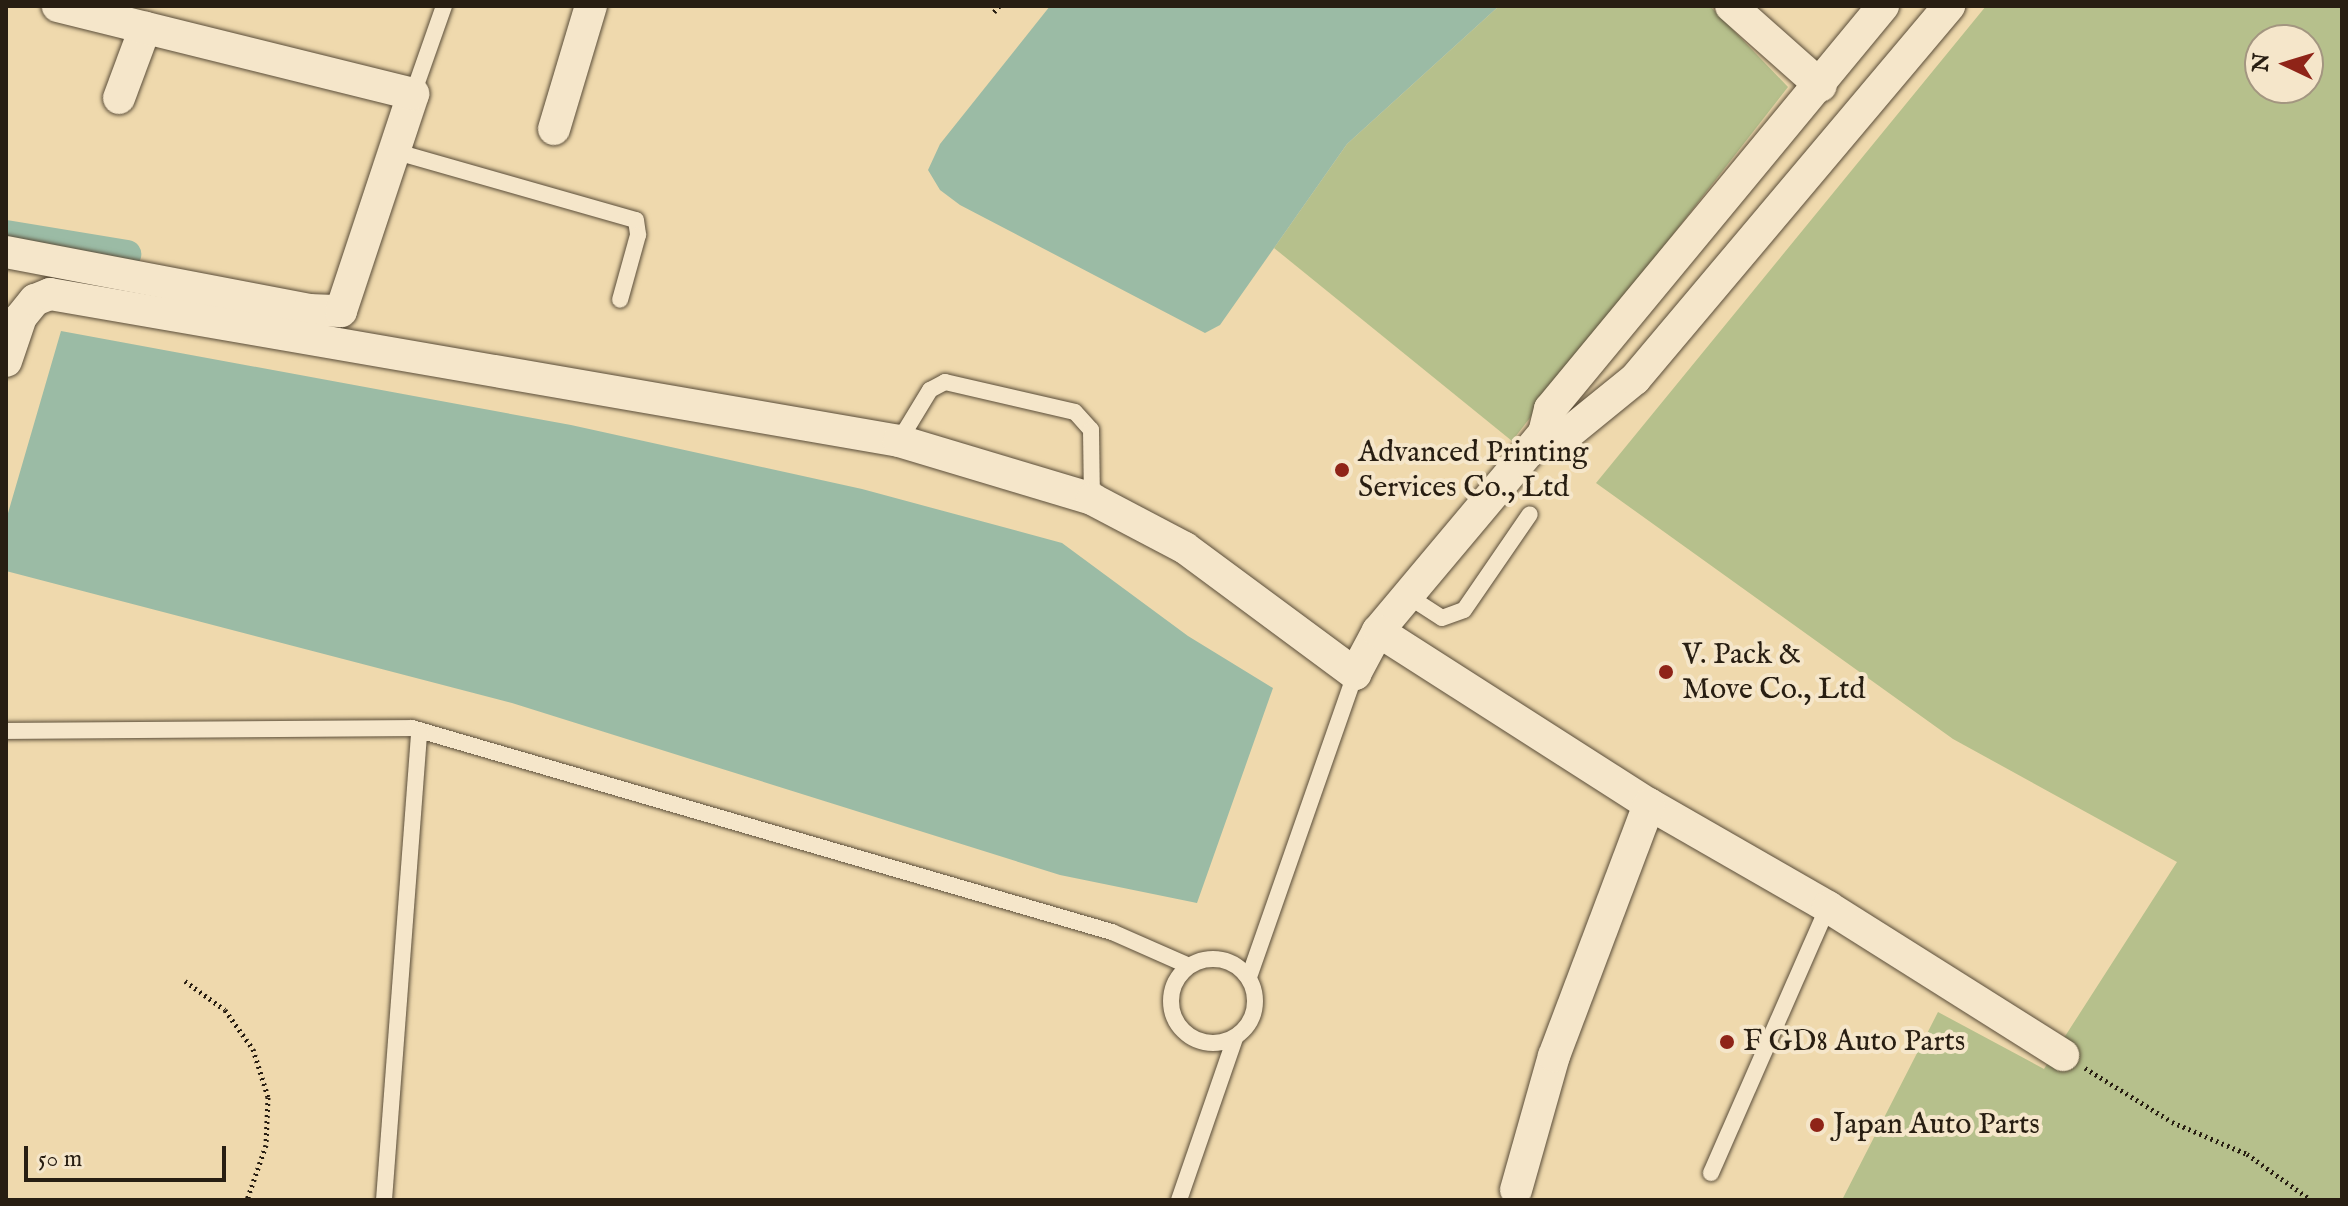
<!DOCTYPE html>
<style>
body{margin:0}
#map{position:relative;width:2348px;height:1206px;overflow:hidden;background:#efd9ad;font-family:"IM FELL English",serif}
div>[style]{position:absolute}
.green>*{inset:0;background:#b6c08c}
.water>*{inset:0;background:#9bbba5}
.canal>*{height:28px;margin:-14px;padding:0 14px;transform-origin:14px;border-radius:14px;background:#9bbba5}
.path>*{height:5px;margin-top:-2.5px;transform-origin:0;background:repeating-linear-gradient(90deg,#281e12 0 2px,transparent 0 6px)}
.roads{filter:drop-shadow(0 0 2px #5a4d39) drop-shadow(0 0 2px #5a4d39)}
.service>*{height:16px;margin:-8px;padding:0 8px;transform-origin:8px;border-radius:8px;background:#f5e6ca}
.service>.ring{margin:-8px;padding:0;box-sizing:content-box;background:none;border:16px solid #f5e6ca;border-radius:50%}
.minor>*{height:32px;margin:-16px;padding:0 16px;transform-origin:16px;border-radius:16px;background:#f5e6ca}
.dots>*{width:22px;height:22px;translate:-50% -50%;box-sizing:border-box;border:4px solid #f5e6ca;border-radius:50%}
span{translate:-50% -50%;white-space:nowrap;text-align:center;line-height:1.15;-webkit-text-stroke:8px #f5e6ca;paint-order:stroke}
.poi-label{font-size:30px;color:#281e12}
.left{translate:0 -50%;text-align:left}
.frame{position:absolute;inset:0;border:8px solid #281e12;pointer-events:none}
.north{position:absolute;left:2244px;top:24px;width:80px;height:80px;box-sizing:border-box;background:#f5e6ca;border:2px solid #a39680;border-radius:50%;rotate:274deg;font-size:22px;font-weight:700;line-height:32px;text-align:center;color:#281e12}
.north::after{content:'';display:block;margin:auto;width:28px;height:36px;background:#8f2418;clip-path:polygon(50% 0,100% 100%,50% 72%,0 100%)}
.scale{position:absolute;left:24px;top:1146px;width:202px;height:36px;box-sizing:border-box;border:4px solid #281e12;border-top:0;padding-left:10px;font-size:24px;line-height:28px;white-space:nowrap;color:#281e12;-webkit-text-stroke:6px #f5e6ca;paint-order:stroke}
</style>
<div id="map">
<div class="green">
<div style="clip-path:polygon(1499px 6px,1710px 6px,1788px 87px,1512px 441px,1274px 248px,1347px 144px)"></div>
<div style="clip-path:polygon(evenodd,1986px 6px,2342px 6px,2342px 1200px,1842px 1200px,1938px 1012px,2044px 1069px,2177px 862px,1953px 739px,1596px 483px,1986px 6px,2260px 40px,2308px 40px,2308px 88px,2260px 88px,2260px 40px)"></div>
</div>
<div class="water">
<div style="clip-path:polygon(1050px 6px,1499px 6px,1347px 144px,1220px 325px,1205px 333px,960px 205px,940px 190px,928px 170px,940px 144px)"></div>
<div style="clip-path:polygon(61px 331px,571px 425px,862px 489px,1062px 543px,1188px 636px,1273px 688px,1197px 903px,1060px 875px,512px 703px,6px 571px,6px 520px)"></div>
</div>
<div class="canal">
<div style="left:6px;top:234px;width:123px;rotate:9.4deg"></div>
</div>
<div class="path">
<div style="left:994px;top:12px;width:8px;rotate:-50deg"></div>
<div style="left:185px;top:981px;width:49px;rotate:35.9deg"></div>
<div style="left:225px;top:1010px;width:48px;rotate:54.3deg"></div>
<div style="left:253px;top:1049px;width:50px;rotate:72.6deg"></div>
<div style="left:268px;top:1097px;width:48px;rotate:92.4deg"></div>
<div style="left:266px;top:1145px;width:58px;rotate:109.1deg"></div>
<div style="left:2085px;top:1068px;width:102px;rotate:31.8deg"></div>
<div style="left:2172px;top:1122px;width:82px;rotate:23.1deg"></div>
<div style="left:2247px;top:1154px;width:79px;rotate:35.7deg"></div>
</div>
<div class="roads">
<div class="service">
<div style="left:413px;top:94px;width:93px;rotate:-70.6deg"></div>
<div style="left:397px;top:152px;width:248px;rotate:15.9deg"></div>
<div style="left:636px;top:220px;width:15px;rotate:82deg"></div>
<div style="left:638px;top:235px;width:67px;rotate:105.5deg"></div>
<div style="left:899px;top:441px;width:60px;rotate:-58.7deg"></div>
<div style="left:930px;top:390px;width:17px;rotate:-28deg"></div>
<div style="left:945px;top:382px;width:133px;rotate:13deg"></div>
<div style="left:1075px;top:412px;width:24px;rotate:48deg"></div>
<div style="left:1091px;top:430px;width:69px;rotate:89.2deg"></div>
<div style="left:1408px;top:596px;width:40px;rotate:32.9deg"></div>
<div style="left:1442px;top:618px;width:23px;rotate:-20deg"></div>
<div style="left:1464px;top:610px;width:116px;rotate:-55.5deg"></div>
<div style="left:6px;top:731px;width:406px;rotate:-0.4deg"></div>
<div style="left:412px;top:728px;width:729px;rotate:16.25deg"></div>
<div style="left:1112px;top:932px;width:84px;rotate:23.8deg"></div>
<div class="ring" style="left:1171px;top:959px;width:68px;height:68px"></div>
<div style="left:1249px;top:977px;width:321px;rotate:-70.7deg"></div>
<div style="left:1711px;top:1173px;width:291px;rotate:-66.3deg"></div>
<div style="left:384px;top:1200px;width:471px;rotate:-85.7deg"></div>
<div style="left:1179px;top:1200px;width:171px;rotate:-70.9deg"></div>
</div>
<div class="minor">
<div style="left:1731px;top:6px;width:120px;rotate:41.6deg"></div>
<div style="left:119px;top:98px;width:75px;rotate:-69.6deg"></div>
<div style="left:554px;top:129px;width:128px;rotate:-73.3deg"></div>
<div style="left:6px;top:252px;width:309px;rotate:10.8deg"></div>
<div style="left:309px;top:310px;width:32px;rotate:2deg"></div>
<div style="left:341px;top:311px;width:229px;rotate:-71.6deg"></div>
<div style="left:413px;top:94px;width:366px;rotate:-166.1deg"></div>
<div style="left:6px;top:361px;width:46px;rotate:-71.2deg"></div>
<div style="left:21px;top:317px;width:22px;rotate:-51deg"></div>
<div style="left:35px;top:300px;width:16px;rotate:-22deg"></div>
<div style="left:50px;top:294px;width:862px;rotate:9.82deg"></div>
<div style="left:899px;top:441px;width:202px;rotate:16.7deg"></div>
<div style="left:1092px;top:499px;width:105px;rotate:27.8deg"></div>
<div style="left:1185px;top:548px;width:212px;rotate:36.5deg"></div>
<div style="left:1355px;top:674px;width:49px;rotate:-61.9deg"></div>
<div style="left:1378px;top:631px;width:258px;rotate:-50deg"></div>
<div style="left:1544px;top:433px;width:25px;rotate:-76deg"></div>
<div style="left:1550px;top:409px;width:523px;rotate:-50.43deg"></div>
<div style="left:1544px;top:433px;width:22px;rotate:5deg"></div>
<div style="left:1566px;top:435px;width:89px;rotate:-39.1deg"></div>
<div style="left:1635px;top:379px;width:488px;rotate:-49.9deg"></div>
<div style="left:1378px;top:631px;width:322px;rotate:32.6deg"></div>
<div style="left:1649px;top:804px;width:207px;rotate:29.9deg"></div>
<div style="left:1828px;top:907px;width:278px;rotate:32.2deg"></div>
<div style="left:1516px;top:1190px;width:139px;rotate:-74.2deg"></div>
<div style="left:1554px;top:1056px;width:269px;rotate:-69.3deg"></div>
</div>
</div>
<div class="dots">
<div style="left:1342px;top:470px;background:#8f2418"></div>
<div style="left:1666px;top:672px;background:#8f2418"></div>
<div style="left:1727px;top:1042px;background:#8f2418"></div>
<div style="left:1817px;top:1125px;background:#8f2418"></div>
</div>
<div class="poi-label">
<span class="left" style="left:1358px;top:470px">Advanced Printing<br>Services Co., Ltd</span>
<span class="left" style="left:1682px;top:672px">V. Pack &amp;<br>Move Co., Ltd</span>
<span class="left" style="left:1743px;top:1042px">F GD8 Auto Parts</span>
<span class="left" style="left:1833px;top:1125px">Japan Auto Parts</span>
</div>
<div class="frame"></div>
<div class="north">N</div>
<div class="scale">50 m</div>
</div>
